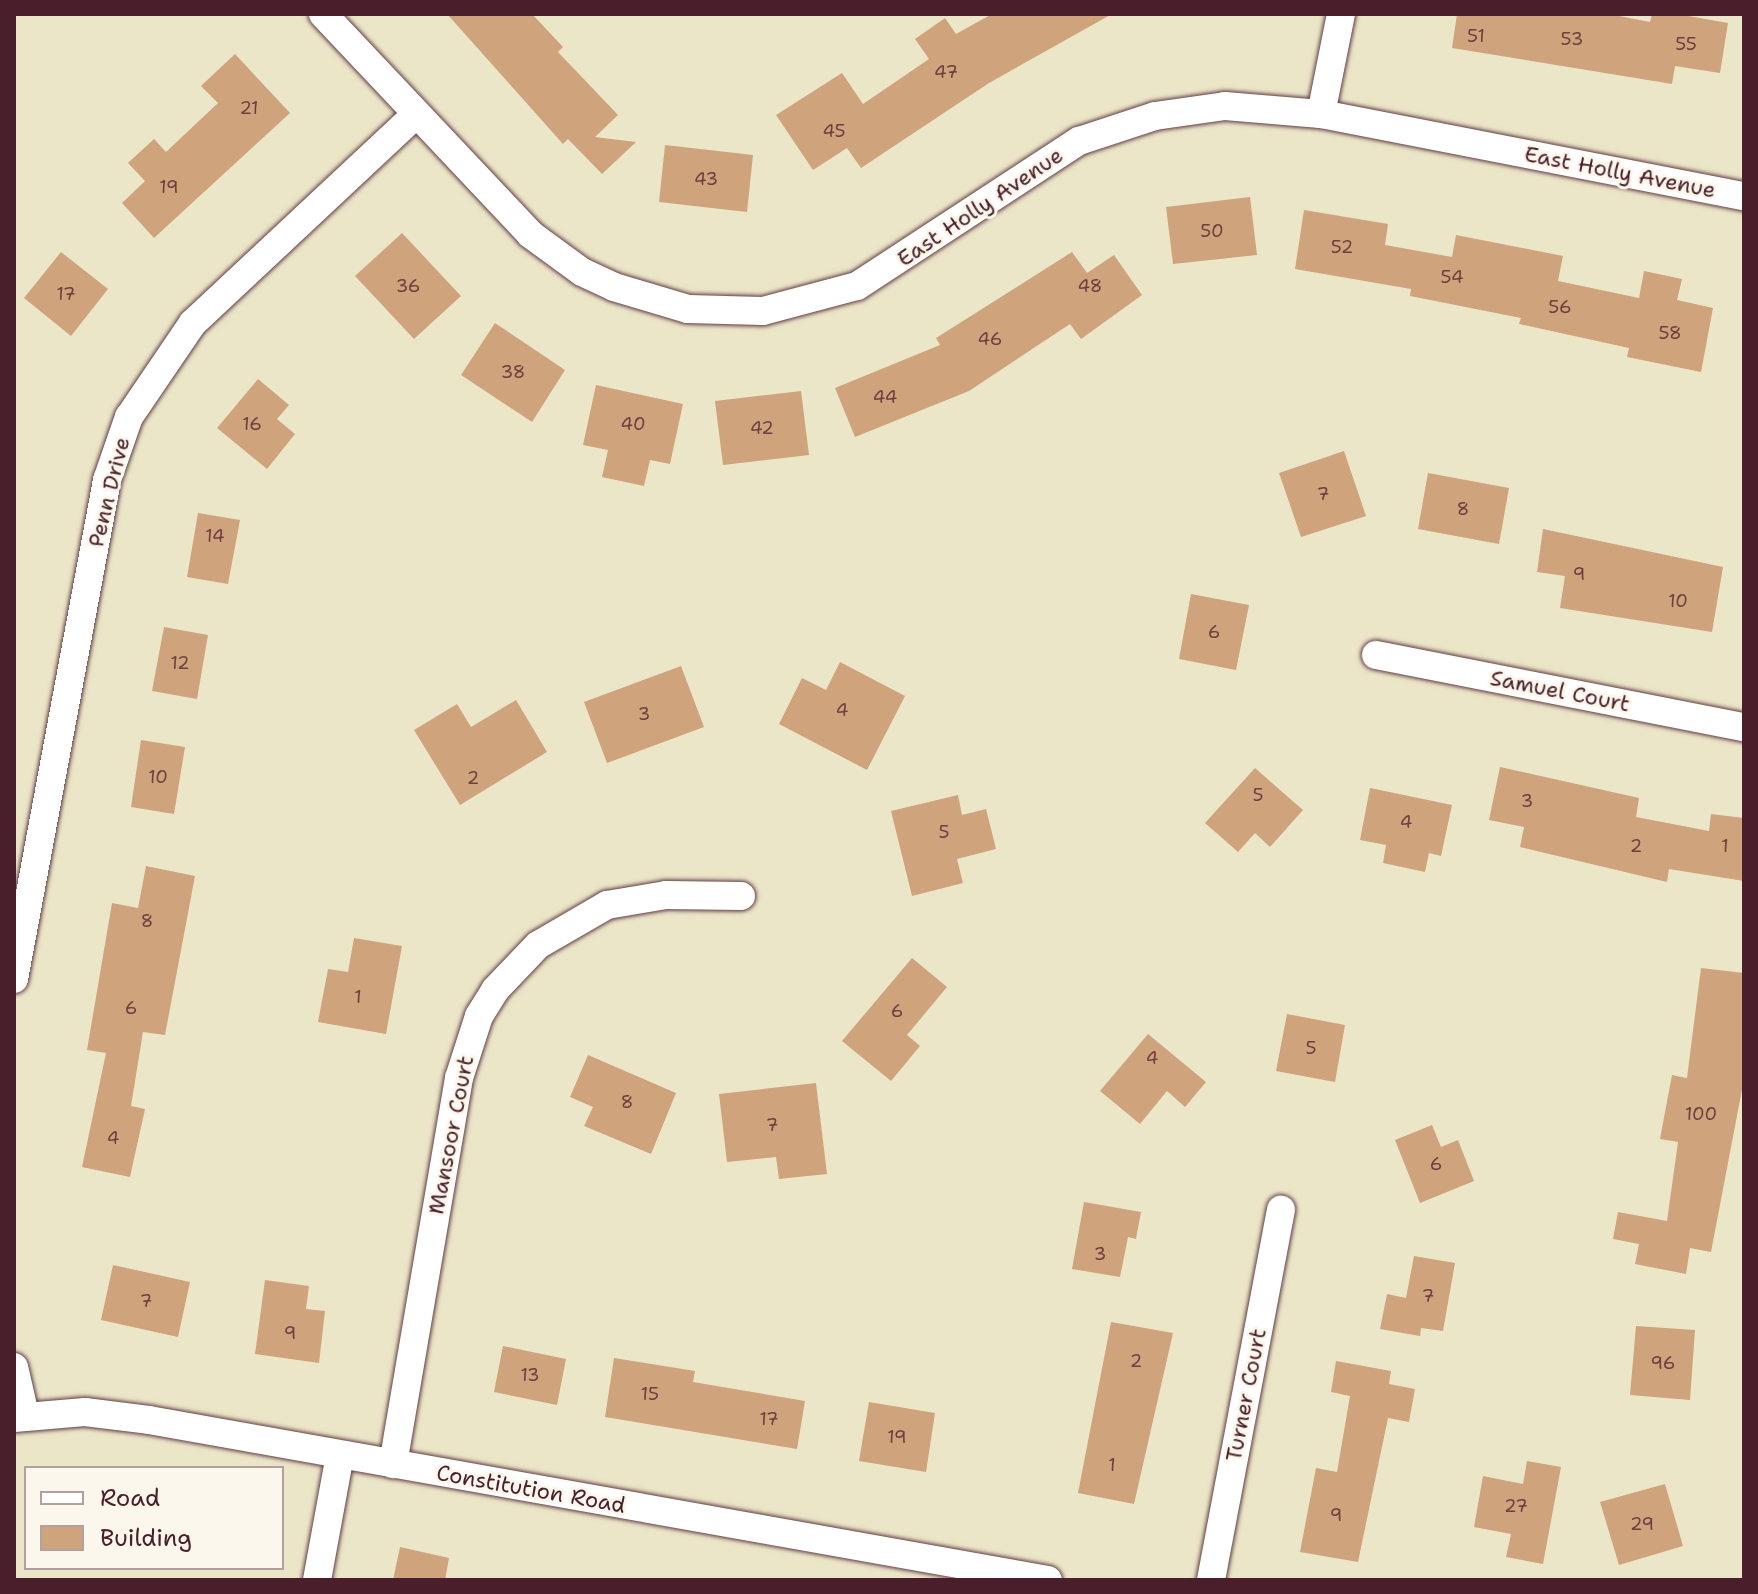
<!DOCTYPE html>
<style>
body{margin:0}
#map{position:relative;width:1758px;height:1594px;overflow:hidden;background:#ece6c9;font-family:"Shantell Sans",sans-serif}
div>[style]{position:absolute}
.building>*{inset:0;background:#cfa37b}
.roads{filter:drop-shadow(0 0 2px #623d43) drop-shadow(0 0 2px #623d43)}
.minor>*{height:28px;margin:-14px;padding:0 14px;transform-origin:14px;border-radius:14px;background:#fff}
span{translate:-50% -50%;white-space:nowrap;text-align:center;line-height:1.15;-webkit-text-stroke:6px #fbf7ec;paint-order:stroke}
.number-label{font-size:18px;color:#6b403f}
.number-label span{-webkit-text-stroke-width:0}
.street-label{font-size:22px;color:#4a1f2b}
.frame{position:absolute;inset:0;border:16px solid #4a1f2b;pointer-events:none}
.legend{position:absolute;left:24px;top:1466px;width:260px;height:104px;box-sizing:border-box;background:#fbf7ec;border:2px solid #b4a19f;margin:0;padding:10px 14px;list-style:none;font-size:24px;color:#4a1f2b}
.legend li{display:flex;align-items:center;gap:16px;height:40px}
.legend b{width:40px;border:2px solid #b4a19f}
</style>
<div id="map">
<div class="building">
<div style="clip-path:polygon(447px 14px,532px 14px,563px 47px,558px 52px,618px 115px,595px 137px,636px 142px,602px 174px,568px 139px,563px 144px)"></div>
<div style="clip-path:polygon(992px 14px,1112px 14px,989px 83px,861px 168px,847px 148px,813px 170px,776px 115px,842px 73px,863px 104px,929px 59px,915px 39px,945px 18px,956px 34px)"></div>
<div style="clip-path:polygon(1457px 14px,1609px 14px,1650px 22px,1652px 14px,1677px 14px,1728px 23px,1720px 73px,1675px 66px,1672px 84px,1452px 48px)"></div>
<div style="clip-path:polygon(235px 54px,290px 113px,154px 238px,122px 203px,145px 181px,128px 163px,154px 139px,166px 152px,218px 103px,201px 86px)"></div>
<div style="clip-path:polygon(665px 145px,753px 155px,747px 212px,659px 202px)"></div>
<div style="clip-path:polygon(1250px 197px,1257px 255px,1173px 264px,1166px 207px)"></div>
<div style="clip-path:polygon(1304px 210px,1388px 224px,1385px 245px,1452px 257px,1456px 235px,1563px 256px,1558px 281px,1639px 298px,1644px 271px,1682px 279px,1677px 300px,1713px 308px,1701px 372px,1627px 357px,1629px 348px,1519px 324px,1521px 318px,1410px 296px,1411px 289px,1295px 269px)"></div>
<div style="clip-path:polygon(402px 233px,461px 296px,414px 339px,355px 276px)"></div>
<div style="clip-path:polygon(61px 252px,108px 289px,71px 336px,24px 298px)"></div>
<div style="clip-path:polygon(1072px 252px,1087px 273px,1114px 255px,1142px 295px,1081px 339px,1070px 324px,969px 391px,855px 437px,835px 388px,940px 345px,936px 338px)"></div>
<div style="clip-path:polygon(495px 323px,565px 370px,532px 422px,461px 375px)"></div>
<div style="clip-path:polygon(258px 379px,289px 405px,277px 419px,295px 434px,267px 469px,217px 428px)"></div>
<div style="clip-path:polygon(596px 385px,683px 404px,670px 464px,650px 460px,644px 486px,602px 477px,608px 450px,583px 445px)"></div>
<div style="clip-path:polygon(801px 391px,809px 455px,723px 465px,715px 401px)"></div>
<div style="clip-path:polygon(1344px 451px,1366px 516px,1301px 537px,1279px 473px)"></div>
<div style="clip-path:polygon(1428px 473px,1509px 488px,1499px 544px,1418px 529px)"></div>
<div style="clip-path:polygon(198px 513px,240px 520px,228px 584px,187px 577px)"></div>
<div style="clip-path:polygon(1543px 529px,1723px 567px,1712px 632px,1560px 608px,1565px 576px,1537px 572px)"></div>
<div style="clip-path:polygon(1191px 594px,1249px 605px,1236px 670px,1179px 659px)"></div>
<div style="clip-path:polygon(164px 627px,208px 635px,197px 699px,152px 691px)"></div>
<div style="clip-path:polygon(840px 662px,905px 696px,867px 770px,779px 724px,802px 678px,826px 690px)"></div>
<div style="clip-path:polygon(681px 666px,704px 727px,607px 763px,584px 702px)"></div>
<div style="clip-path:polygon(516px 700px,547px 752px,460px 805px,414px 730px,457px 704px,471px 727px)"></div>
<div style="clip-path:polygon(141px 740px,185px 747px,174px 814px,131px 807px)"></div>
<div style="clip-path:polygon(1500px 767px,1639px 798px,1636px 817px,1709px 831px,1711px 814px,1744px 818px,1744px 881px,1669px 869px,1667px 882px,1520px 847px,1524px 827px,1489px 820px)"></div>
<div style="clip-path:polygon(1255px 768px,1303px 810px,1270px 847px,1255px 833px,1238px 852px,1205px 823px)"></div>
<div style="clip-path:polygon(1370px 788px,1452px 805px,1441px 856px,1429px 853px,1425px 872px,1383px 863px,1386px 845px,1360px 840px)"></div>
<div style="clip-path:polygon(958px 795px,962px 815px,986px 809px,996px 849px,957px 859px,963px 883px,912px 896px,891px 811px)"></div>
<div style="clip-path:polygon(146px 866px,195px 876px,165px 1035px,143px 1032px,131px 1106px,145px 1109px,130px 1177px,82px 1167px,106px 1053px,87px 1050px,112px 903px,138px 908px)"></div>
<div style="clip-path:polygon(354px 938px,402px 946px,386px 1034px,318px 1022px,328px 969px,348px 972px)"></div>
<div style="clip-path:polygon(912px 958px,947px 987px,907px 1035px,920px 1046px,891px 1081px,842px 1041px)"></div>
<div style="clip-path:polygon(1701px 968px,1744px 973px,1744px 1079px,1711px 1252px,1690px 1248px,1686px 1274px,1635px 1264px,1639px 1244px,1613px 1239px,1618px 1212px,1667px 1221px,1678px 1142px,1660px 1139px,1672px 1075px,1687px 1078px)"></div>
<div style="clip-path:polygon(1287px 1014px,1345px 1025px,1335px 1082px,1276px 1071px)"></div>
<div style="clip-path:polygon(1148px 1034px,1206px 1082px,1185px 1107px,1167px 1091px,1140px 1124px,1100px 1091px)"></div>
<div style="clip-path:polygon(588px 1055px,676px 1093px,651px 1154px,584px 1126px,593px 1107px,570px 1097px)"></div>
<div style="clip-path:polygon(816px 1083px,827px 1174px,779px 1179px,776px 1157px,727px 1162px,719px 1094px)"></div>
<div style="clip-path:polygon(1432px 1125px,1441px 1147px,1458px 1140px,1474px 1181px,1420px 1203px,1395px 1140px)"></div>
<div style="clip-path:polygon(1084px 1202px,1141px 1212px,1136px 1239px,1128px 1237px,1120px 1277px,1072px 1269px)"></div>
<div style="clip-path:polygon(1414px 1256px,1455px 1263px,1443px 1331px,1421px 1328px,1420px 1336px,1380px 1329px,1387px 1294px,1406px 1298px)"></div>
<div style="clip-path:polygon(113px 1265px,190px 1282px,178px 1337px,101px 1320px)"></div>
<div style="clip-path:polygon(265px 1280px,309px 1286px,306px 1309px,325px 1311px,319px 1363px,255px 1354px)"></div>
<div style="clip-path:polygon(1111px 1322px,1173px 1333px,1134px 1504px,1078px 1493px)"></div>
<div style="clip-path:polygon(1636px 1326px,1695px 1330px,1690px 1400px,1630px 1395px)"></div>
<div style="clip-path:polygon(503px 1346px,566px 1359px,557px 1405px,494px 1392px)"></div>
<div style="clip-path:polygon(614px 1358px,695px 1371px,693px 1382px,805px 1401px,797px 1449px,605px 1417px)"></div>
<div style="clip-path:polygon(1336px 1361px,1391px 1371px,1389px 1384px,1415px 1389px,1409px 1422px,1388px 1418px,1358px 1562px,1300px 1552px,1316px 1468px,1337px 1472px,1350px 1396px,1331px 1392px)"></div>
<div style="clip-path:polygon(869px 1402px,935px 1413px,926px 1472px,859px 1461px)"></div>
<div style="clip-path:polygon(1527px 1461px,1561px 1467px,1543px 1564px,1506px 1557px,1511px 1534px,1474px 1527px,1483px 1476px,1523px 1484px)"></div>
<div style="clip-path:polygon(1665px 1484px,1683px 1546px,1619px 1565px,1600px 1502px)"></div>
<div style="clip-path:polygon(400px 1547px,449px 1558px,445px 1580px,393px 1580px)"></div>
</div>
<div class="roads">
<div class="minor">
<div style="left:323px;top:14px;width:302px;rotate:46.7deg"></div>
<div style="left:530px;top:234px;width:64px;rotate:36.2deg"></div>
<div style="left:582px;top:272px;width:35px;rotate:25deg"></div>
<div style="left:614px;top:287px;width:77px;rotate:16.6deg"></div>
<div style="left:688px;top:309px;width:75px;rotate:1.5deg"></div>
<div style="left:763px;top:311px;width:97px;rotate:-14.9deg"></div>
<div style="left:857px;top:286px;width:265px;rotate:-33.2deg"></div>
<div style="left:1079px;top:141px;width:80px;rotate:-18.2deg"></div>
<div style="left:1155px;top:116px;width:71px;rotate:-8.1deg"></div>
<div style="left:1225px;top:106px;width:96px;rotate:4.8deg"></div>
<div style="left:1321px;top:114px;width:431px;rotate:11deg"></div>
<div style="left:1321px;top:114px;width:102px;rotate:-78.7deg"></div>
<div style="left:1376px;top:655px;width:375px;rotate:11.1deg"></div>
<div style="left:14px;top:979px;width:508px;rotate:-79.44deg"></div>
<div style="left:107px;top:480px;width:67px;rotate:-70.8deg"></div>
<div style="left:129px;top:417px;width:114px;rotate:-55.8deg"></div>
<div style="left:193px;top:323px;width:306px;rotate:-43.1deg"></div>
<div style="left:14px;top:1367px;width:49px;rotate:77.1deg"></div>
<div style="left:14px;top:1418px;width:71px;rotate:-4.8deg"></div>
<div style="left:85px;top:1412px;width:64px;rotate:7.1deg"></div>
<div style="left:149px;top:1420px;width:913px;rotate:10.09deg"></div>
<div style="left:393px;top:1464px;width:392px;rotate:-80.3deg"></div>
<div style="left:459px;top:1078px;width:65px;rotate:-72.1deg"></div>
<div style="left:479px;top:1016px;width:31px;rotate:-58deg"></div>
<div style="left:495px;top:990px;width:62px;rotate:-46.3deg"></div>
<div style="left:538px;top:945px;width:80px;rotate:-30.1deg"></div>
<div style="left:607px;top:905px;width:60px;rotate:-9.6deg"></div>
<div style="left:666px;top:895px;width:75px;rotate:0.8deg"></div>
<div style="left:317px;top:1580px;width:127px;rotate:-79.6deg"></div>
<div style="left:1211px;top:1580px;width:377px;rotate:-79.3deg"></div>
</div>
</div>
<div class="number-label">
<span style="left:1476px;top:36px">51</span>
<span style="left:1572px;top:39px">53</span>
<span style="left:1686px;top:44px">55</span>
<span style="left:946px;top:72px">47</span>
<span style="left:249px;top:108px">21</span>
<span style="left:834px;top:131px">45</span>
<span style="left:706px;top:179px">43</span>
<span style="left:169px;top:187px">19</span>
<span style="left:1212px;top:231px">50</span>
<span style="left:1342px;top:247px">52</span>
<span style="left:1452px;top:277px">54</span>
<span style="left:408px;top:286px">36</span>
<span style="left:1090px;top:286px">48</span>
<span style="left:66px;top:294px">17</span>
<span style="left:1560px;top:307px">56</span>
<span style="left:1670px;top:333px">58</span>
<span style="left:990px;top:339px">46</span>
<span style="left:513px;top:372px">38</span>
<span style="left:885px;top:397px">44</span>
<span style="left:252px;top:424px">16</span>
<span style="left:633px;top:424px">40</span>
<span style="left:762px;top:428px">42</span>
<span style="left:1323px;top:494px">7</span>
<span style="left:1463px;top:509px">8</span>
<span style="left:215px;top:536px">14</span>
<span style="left:1579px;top:574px">9</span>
<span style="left:1678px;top:601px">10</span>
<span style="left:1214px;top:632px">6</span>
<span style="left:180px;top:663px">12</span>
<span style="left:842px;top:710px">4</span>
<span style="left:644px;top:714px">3</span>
<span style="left:158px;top:777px">10</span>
<span style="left:473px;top:778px">2</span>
<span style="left:1258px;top:795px">5</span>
<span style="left:1527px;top:801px">3</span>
<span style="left:1406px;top:822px">4</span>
<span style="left:944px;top:832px">5</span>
<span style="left:1636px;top:846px">2</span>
<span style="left:1725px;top:846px">1</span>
<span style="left:147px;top:921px">8</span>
<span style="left:358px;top:997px">1</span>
<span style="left:131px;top:1008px">6</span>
<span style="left:897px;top:1011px">6</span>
<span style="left:1311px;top:1048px">5</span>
<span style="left:1152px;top:1058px">4</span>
<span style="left:627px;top:1102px">8</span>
<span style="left:1701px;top:1114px">100</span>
<span style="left:772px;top:1125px">7</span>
<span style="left:113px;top:1138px">4</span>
<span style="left:1436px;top:1164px">6</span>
<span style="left:1100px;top:1254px">3</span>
<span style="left:1428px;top:1296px">7</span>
<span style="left:146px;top:1301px">7</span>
<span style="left:290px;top:1333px">9</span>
<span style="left:1136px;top:1361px">2</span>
<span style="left:1663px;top:1363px">96</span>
<span style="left:530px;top:1375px">13</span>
<span style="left:650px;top:1394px">15</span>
<span style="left:769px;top:1419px">17</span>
<span style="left:897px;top:1437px">19</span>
<span style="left:1112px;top:1465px">1</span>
<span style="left:1516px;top:1506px">27</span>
<span style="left:1336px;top:1515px">9</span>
<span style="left:1642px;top:1524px">29</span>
</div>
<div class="street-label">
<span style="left:1620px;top:172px;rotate:11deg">East Holly Avenue</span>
<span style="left:980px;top:207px;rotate:-34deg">East Holly Avenue</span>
<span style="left:109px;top:492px;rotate:-76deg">Penn Drive</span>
<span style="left:1560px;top:691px;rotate:11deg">Samuel Court</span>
<span style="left:451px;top:1135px;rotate:-79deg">Mansoor Court</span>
<span style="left:1246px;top:1395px;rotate:-79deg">Turner Court</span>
<span style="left:531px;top:1489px;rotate:10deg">Constitution Road</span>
</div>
<div class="frame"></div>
<ul class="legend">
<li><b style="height:10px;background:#fff"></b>Road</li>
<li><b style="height:22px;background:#cfa37b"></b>Building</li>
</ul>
</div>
